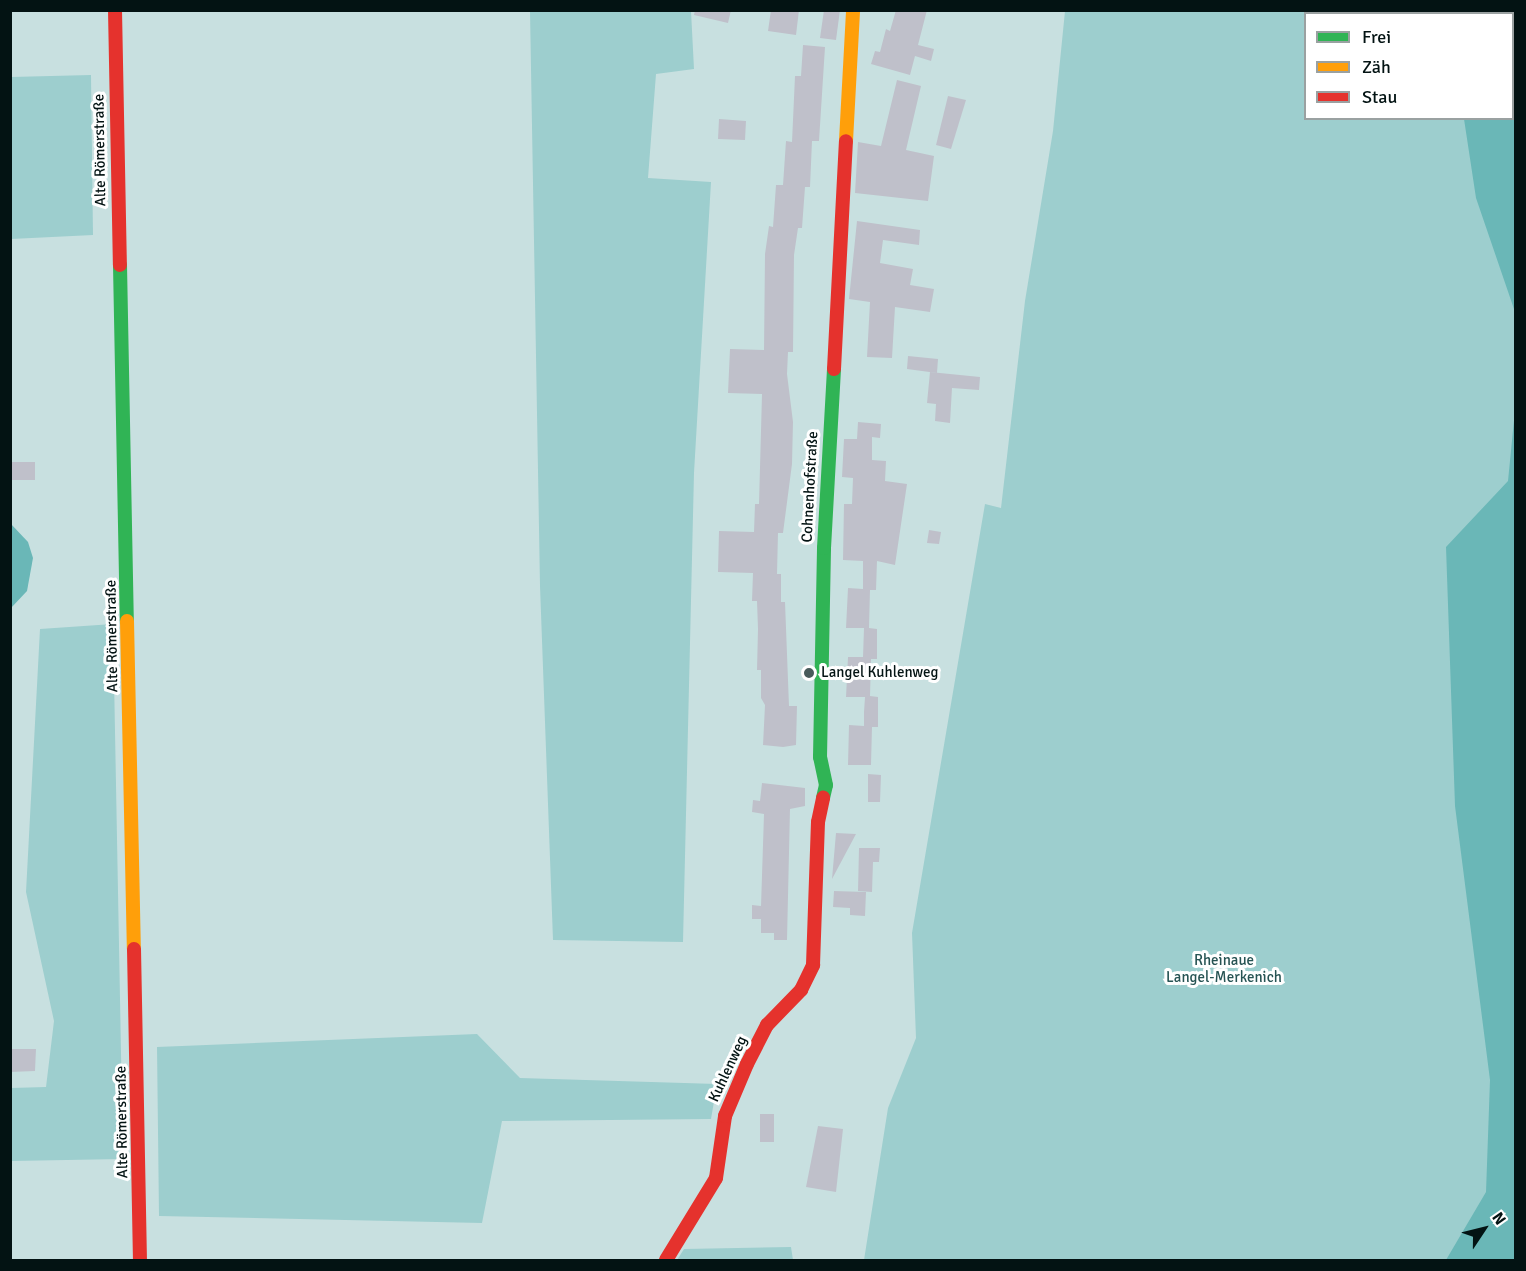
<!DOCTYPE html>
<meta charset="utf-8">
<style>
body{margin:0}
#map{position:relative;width:1526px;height:1271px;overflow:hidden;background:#c8e0e0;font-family:Signika,sans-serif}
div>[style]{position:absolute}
.green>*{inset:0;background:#9dcece}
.water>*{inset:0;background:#6ab7b7}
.building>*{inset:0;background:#bfc0ca}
.fast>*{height:14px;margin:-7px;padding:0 7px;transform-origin:7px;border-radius:7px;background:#30b455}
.slow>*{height:14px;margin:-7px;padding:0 7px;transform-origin:7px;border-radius:7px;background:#ff9f0a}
.jam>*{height:14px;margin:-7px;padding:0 7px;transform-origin:7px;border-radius:7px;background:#e5322d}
.dots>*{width:16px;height:16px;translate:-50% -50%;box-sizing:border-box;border:3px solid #fff;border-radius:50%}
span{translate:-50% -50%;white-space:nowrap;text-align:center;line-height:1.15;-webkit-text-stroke:6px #fff;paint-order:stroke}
.street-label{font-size:15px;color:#031313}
.poi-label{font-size:15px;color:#031313}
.left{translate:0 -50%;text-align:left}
.park-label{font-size:15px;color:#265353}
.frame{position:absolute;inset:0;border:12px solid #031313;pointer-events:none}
.legend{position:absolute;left:1304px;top:12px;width:210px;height:108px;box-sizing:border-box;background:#fff;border:2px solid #9aa1a1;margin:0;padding:8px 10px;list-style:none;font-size:18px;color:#031313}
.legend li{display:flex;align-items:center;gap:12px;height:30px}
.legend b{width:30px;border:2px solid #9aa1a1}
.north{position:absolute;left:1454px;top:1199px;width:60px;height:60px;-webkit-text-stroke:4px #fff;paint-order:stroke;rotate:55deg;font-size:16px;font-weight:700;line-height:24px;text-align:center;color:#031313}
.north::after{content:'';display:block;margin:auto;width:21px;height:27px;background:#031313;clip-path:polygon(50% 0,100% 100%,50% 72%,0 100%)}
</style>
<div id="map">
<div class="green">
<div style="clip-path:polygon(530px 11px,691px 11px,694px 69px,656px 74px,648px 178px,711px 182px,694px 473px,683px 942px,553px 940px,540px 586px)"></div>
<div style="clip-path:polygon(evenodd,1065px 11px,1515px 11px,1515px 1260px,864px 1260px,888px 1108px,916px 1038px,912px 933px,985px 504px,1001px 508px,1025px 301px,1053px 131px,1065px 11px,1306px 14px,1512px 14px,1512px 118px,1306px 118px,1306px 14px)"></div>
<div style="clip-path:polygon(91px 75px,93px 235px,11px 239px,11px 77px)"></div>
<div style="clip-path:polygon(113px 624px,123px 1159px,11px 1161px,11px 1088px,46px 1087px,54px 1021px,26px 892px,40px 629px)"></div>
<div style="clip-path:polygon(477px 1034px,520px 1078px,717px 1084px,711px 1119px,502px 1121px,482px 1223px,159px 1216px,157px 1047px)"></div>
<div style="clip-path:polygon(791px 1247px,793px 1260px,677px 1260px,684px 1249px)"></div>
</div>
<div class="water">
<div style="clip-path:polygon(1447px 11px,1515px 11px,1515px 312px,1476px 198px,1464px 119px,1512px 118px,1512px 14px)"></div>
<div style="clip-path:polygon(1515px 410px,1515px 1260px,1446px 1260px,1486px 1192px,1490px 1080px,1455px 806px,1446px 547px,1508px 481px)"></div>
<div style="clip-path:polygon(11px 524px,28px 542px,33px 558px,27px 591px,11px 608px)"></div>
</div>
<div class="building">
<div style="clip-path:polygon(695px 10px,731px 10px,728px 23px,694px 15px)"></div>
<div style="clip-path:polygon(771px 10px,799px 10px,796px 35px,768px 31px)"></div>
<div style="clip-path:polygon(824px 10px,840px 10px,836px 40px,820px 38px)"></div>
<div style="clip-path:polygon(896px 10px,927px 10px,918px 45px,934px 49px,931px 61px,915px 56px,910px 75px,871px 64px,875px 51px,880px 52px,886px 29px,890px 31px)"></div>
<div style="clip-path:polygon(803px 45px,825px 47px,819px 141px,812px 141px,810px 187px,805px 187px,802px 228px,798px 228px,794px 255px,793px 352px,788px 352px,787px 374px,793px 422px,792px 464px,783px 533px,778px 533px,777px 574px,781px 574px,781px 602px,785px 602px,789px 706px,797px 706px,796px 745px,783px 747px,763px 745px,765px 705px,761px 698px,761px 670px,757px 670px,758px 629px,757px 601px,752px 601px,753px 573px,718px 572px,719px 531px,754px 532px,755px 504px,759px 504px,762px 394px,728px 393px,730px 349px,764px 350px,765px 254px,769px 226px,773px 227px,776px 185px,783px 185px,786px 141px,792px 142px,795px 76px,801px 76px)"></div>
<div style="clip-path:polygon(897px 80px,921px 86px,906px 150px,934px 156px,928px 201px,855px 193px,858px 142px,881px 146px)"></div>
<div style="clip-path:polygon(948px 96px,966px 100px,951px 149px,936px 145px)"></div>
<div style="clip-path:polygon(719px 119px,746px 121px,745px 140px,718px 139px)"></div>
<div style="clip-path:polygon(857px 221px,920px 230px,919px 245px,883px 240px,880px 263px,913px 269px,910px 285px,934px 289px,930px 312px,895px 307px,892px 358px,867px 357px,870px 302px,849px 299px)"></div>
<div style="clip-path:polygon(908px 356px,938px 359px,937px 373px,907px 369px)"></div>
<div style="clip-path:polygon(930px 372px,980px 377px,979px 390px,952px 388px,950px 423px,935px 421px,936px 404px,927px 403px)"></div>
<div style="clip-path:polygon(858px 422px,881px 424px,880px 438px,872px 437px,872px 460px,886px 461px,885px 481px,907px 484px,895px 565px,877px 561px,876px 590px,870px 590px,869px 628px,877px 629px,877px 659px,871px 659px,870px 696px,878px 697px,878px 727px,872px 727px,871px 765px,848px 765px,849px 725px,864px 726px,864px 712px,865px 697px,846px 697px,848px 657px,863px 657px,864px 628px,846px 628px,848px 588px,863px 589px,863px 561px,843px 560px,844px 504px,852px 504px,853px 478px,842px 477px,844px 439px,857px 439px)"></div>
<div style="clip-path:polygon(10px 462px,35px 462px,35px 480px,10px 480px)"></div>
<div style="clip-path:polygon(929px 530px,941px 532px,939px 544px,927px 543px)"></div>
<div style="clip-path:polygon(868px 774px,881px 775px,880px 802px,868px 802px)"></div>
<div style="clip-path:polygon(762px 783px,805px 788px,805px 806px,790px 809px,787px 940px,774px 940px,774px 933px,761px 933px,761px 919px,752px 919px,752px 905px,761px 906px,764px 814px,752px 812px,753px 800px,760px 801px)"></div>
<div style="clip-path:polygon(836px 833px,856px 834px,832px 879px)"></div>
<div style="clip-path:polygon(859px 848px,880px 848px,879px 862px,873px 862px,872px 892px,858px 891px)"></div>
<div style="clip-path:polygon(834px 891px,866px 892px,865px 916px,850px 915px,850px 908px,833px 907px)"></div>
<div style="clip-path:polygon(10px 1049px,36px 1049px,35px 1071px,10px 1072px)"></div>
<div style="clip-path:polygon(760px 1114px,774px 1114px,774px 1142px,760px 1142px)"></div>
<div style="clip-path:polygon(818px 1126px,843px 1129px,836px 1192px,806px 1187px)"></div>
</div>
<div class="fast">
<div style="left:120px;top:265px;width:356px;rotate:88.9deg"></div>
<div style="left:823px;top:798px;width:13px;rotate:-77deg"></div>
<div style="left:826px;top:785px;width:29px;rotate:-102deg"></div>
<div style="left:820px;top:757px;width:209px;rotate:-88.9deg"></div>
<div style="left:824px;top:548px;width:179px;rotate:-86.8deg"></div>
</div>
<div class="slow">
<div style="left:846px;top:141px;width:131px;rotate:-86.9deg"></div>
<div style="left:127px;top:621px;width:328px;rotate:88.8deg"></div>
</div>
<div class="jam">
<div style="left:115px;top:10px;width:255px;rotate:88.9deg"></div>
<div style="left:834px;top:369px;width:228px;rotate:-87deg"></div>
<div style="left:134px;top:949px;width:311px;rotate:88.9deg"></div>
<div style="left:666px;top:1260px;width:96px;rotate:-58.6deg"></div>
<div style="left:716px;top:1178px;width:63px;rotate:-81.7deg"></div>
<div style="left:725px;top:1116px;width:56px;rotate:-67.1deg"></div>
<div style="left:747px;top:1064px;width:44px;rotate:-62.9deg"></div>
<div style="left:767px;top:1025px;width:49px;rotate:-45.8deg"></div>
<div style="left:801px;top:990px;width:28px;rotate:-64deg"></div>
<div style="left:813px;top:965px;width:143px;rotate:-88deg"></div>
<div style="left:818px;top:822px;width:25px;rotate:-78deg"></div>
</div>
<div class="dots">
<div style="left:809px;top:673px;background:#485b5b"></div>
</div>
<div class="street-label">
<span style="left:100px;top:150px;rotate:-91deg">Alte Römerstraße</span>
<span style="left:810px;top:487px;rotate:-87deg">Cohnenhofstraße</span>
<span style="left:112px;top:636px;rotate:-91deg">Alte Römerstraße</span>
<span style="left:728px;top:1069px;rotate:-65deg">Kuhlenweg</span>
<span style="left:122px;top:1122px;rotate:-91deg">Alte Römerstraße</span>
</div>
<div class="poi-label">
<span class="left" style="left:821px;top:673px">Langel Kuhlenweg</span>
</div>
<div class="park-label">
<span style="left:1224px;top:969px">Rheinaue<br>Langel-Merkenich</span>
</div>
<div class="frame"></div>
<ul class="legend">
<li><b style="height:8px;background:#30b455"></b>Frei</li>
<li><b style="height:8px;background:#ff9f0a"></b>Zäh</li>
<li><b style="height:8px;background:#e5322d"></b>Stau</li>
</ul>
<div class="north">N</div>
</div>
